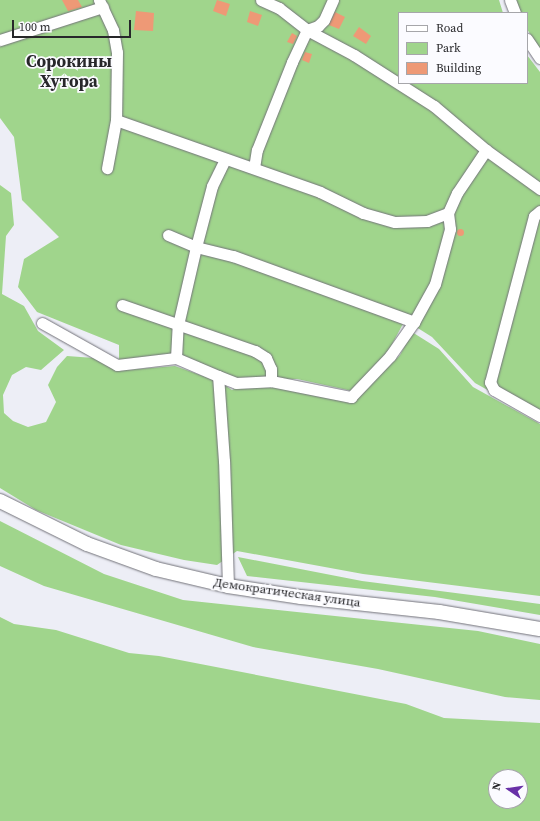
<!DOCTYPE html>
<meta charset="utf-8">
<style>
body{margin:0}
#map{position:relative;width:540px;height:821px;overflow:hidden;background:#edeef6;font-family:"Source Serif 4",serif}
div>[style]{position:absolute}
.green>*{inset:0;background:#a0d58c}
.building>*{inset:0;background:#ee9976}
.round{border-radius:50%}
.roads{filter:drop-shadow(0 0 1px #727279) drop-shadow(0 0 1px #727279)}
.minor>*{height:11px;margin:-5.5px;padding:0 5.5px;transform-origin:5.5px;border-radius:5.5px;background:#fff}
.major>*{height:14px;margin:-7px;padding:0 7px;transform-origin:7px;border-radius:7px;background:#fff}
span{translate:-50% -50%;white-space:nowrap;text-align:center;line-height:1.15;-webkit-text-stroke:3.5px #fbfbff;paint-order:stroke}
.street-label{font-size:13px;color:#27272a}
.district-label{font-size:17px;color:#27272a;font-weight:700}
.legend{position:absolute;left:398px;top:12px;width:130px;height:72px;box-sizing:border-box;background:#fbfbff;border:1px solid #a6a6aa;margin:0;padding:5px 7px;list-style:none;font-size:12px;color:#27272a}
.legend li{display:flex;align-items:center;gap:8px;height:20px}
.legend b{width:20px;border:1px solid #a6a6aa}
.north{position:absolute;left:488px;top:769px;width:40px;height:40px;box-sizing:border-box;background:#fbfbff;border:1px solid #a6a6aa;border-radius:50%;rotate:283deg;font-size:11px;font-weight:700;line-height:16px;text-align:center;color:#27272a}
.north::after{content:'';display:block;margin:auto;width:14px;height:18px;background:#6931a8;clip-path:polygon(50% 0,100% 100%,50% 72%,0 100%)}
.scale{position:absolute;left:12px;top:20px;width:119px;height:18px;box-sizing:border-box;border:2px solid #27272a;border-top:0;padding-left:5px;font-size:12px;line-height:14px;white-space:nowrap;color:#27272a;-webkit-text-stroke:3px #fbfbff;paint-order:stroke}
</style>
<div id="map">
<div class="green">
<div style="clip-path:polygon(0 0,499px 0,503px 13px,399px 13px,399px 83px,527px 83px,527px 55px,540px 72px,540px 419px,475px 383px,432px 337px,405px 320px,389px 350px,352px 391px,297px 379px,234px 380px,175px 355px,119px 362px,119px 345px,37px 312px,18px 287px,24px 259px,59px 237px,22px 200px,14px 137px,0 118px)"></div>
<div style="clip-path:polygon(514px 0,540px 0,540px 51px,527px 29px,527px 13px,519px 13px)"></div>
<div style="clip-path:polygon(0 185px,11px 193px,14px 225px,6px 236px,2px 294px,24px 306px,38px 331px,64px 350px,41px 370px,26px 367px,12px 375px,3px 395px,4px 413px,13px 421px,28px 427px,46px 422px,56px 402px,48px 385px,57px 367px,67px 356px,94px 358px,125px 370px,175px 366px,220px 382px,232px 390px,243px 385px,296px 388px,353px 403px,400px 355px,412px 332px,439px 349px,473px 387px,540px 424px,540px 596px,363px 574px,237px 551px,217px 565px,184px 560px,121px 545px,36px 510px,0 488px)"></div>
<div style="clip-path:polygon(0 521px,104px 574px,183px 600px,478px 631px,540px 644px,540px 700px,505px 697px,378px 669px,253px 647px,44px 586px,0 566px)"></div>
<div style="clip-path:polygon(238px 557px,362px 581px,540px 604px,540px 615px,435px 597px,247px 576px)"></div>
<div style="clip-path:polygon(evenodd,0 617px,14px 624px,56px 630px,129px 653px,159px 656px,406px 704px,444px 718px,540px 723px,540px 821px,0 821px,0 617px,496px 777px,520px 777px,520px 801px,496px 801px,496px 777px)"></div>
</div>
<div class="building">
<div style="clip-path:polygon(62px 0,78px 0,82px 7px,68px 11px)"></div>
<div style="clip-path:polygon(217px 0,230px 4px,226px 16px,213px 11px)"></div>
<div style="clip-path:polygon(136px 11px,154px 13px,153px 31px,134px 30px)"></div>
<div style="clip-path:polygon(250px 11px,262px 15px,258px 26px,247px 22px)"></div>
<div style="clip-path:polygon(335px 12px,345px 17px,339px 29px,329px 25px)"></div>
<div style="clip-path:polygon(359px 27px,371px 36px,366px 44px,353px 36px)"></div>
<div style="clip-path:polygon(292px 33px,297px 36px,293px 44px,287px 42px)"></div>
<div style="clip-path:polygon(305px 52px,312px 54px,309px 63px,302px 60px)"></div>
<div class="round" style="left:456.5px;top:228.5px;width:7px;height:7px"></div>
</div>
<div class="roads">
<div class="minor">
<div style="left:99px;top:0;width:33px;rotate:65deg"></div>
<div style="left:113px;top:30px;width:22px;rotate:80deg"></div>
<div style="left:117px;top:52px;width:68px;rotate:90.8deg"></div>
<div style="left:116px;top:120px;width:49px;rotate:100.6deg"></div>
<div style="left:261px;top:0;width:20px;rotate:24deg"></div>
<div style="left:279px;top:8px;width:36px;rotate:38deg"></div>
<div style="left:307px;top:30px;width:53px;rotate:28deg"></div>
<div style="left:354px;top:55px;width:95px;rotate:32.5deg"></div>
<div style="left:434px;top:106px;width:68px;rotate:40.2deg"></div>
<div style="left:486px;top:150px;width:67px;rotate:35.8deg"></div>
<div style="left:510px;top:0;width:14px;rotate:69deg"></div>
<div style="left:527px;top:39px;width:23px;rotate:56deg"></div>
<div style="left:0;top:40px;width:108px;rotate:-17.8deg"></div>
<div style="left:116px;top:120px;width:216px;rotate:19.4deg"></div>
<div style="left:320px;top:192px;width:48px;rotate:26deg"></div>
<div style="left:363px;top:213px;width:33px;rotate:16deg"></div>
<div style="left:395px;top:222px;width:32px;rotate:-2deg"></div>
<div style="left:427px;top:221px;width:22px;rotate:-21deg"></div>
<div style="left:448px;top:213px;width:22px;rotate:-66deg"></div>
<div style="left:457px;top:193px;width:52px;rotate:-56deg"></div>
<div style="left:254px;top:168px;width:18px;rotate:-81deg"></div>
<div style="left:257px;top:150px;width:95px;rotate:-68.3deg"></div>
<div style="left:292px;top:62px;width:35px;rotate:-65deg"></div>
<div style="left:307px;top:30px;width:12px;rotate:-20deg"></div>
<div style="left:318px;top:26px;width:8px;rotate:-45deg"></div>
<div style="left:324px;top:20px;width:22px;rotate:-66deg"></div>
<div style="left:540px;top:211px;width:8px;rotate:140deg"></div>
<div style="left:534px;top:216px;width:172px;rotate:104.8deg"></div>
<div style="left:490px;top:382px;width:9px;rotate:63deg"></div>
<div style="left:494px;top:390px;width:53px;rotate:29.5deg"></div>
<div style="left:168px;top:235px;width:30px;rotate:23deg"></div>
<div style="left:196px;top:247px;width:38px;rotate:14deg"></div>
<div style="left:233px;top:256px;width:193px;rotate:20deg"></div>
<div style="left:414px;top:322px;width:43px;rotate:-61.1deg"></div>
<div style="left:435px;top:284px;width:57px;rotate:-74.7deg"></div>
<div style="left:450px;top:229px;width:16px;rotate:-97deg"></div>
<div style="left:122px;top:305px;width:141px;rotate:19.1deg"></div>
<div style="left:255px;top:351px;width:13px;rotate:32deg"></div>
<div style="left:266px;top:358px;width:12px;rotate:66deg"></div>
<div style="left:271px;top:369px;width:12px;rotate:90deg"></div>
<div style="left:271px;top:381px;width:82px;rotate:11.3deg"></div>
<div style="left:351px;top:397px;width:57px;rotate:-46.4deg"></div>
<div style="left:390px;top:356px;width:42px;rotate:-54.8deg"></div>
<div style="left:42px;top:323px;width:86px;rotate:29.2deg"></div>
<div style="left:117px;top:365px;width:59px;rotate:-6.8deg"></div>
<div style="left:176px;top:358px;width:46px;rotate:23.2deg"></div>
<div style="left:176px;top:358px;width:33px;rotate:-87deg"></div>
<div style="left:178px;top:325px;width:80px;rotate:-77deg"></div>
<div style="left:196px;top:247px;width:63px;rotate:-75.3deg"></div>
<div style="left:212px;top:186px;width:30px;rotate:-64deg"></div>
<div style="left:228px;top:586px;width:125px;rotate:-91.8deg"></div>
<div style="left:224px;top:461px;width:85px;rotate:-94deg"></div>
<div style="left:218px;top:376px;width:19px;rotate:21deg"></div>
<div style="left:236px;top:383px;width:35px;rotate:-3deg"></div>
</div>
<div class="major">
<div style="left:0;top:501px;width:97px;rotate:26.3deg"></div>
<div style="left:87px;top:544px;width:73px;rotate:19.9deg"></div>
<div style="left:156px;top:569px;width:74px;rotate:13.3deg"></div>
<div style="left:228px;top:586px;width:74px;rotate:8.6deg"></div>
<div style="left:301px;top:597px;width:139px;rotate:6.2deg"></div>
<div style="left:439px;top:612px;width:102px;rotate:9.6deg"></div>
</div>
</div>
<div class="street-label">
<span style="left:287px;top:593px;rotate:8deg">Демократическая улица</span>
</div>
<div class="district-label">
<span style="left:69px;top:72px">Сорокины<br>Хутора</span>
</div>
<ul class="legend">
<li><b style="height:5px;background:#fff"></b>Road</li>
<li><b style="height:11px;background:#a0d58c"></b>Park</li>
<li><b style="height:11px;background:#ee9976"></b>Building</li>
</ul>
<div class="north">N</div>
<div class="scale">100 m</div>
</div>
